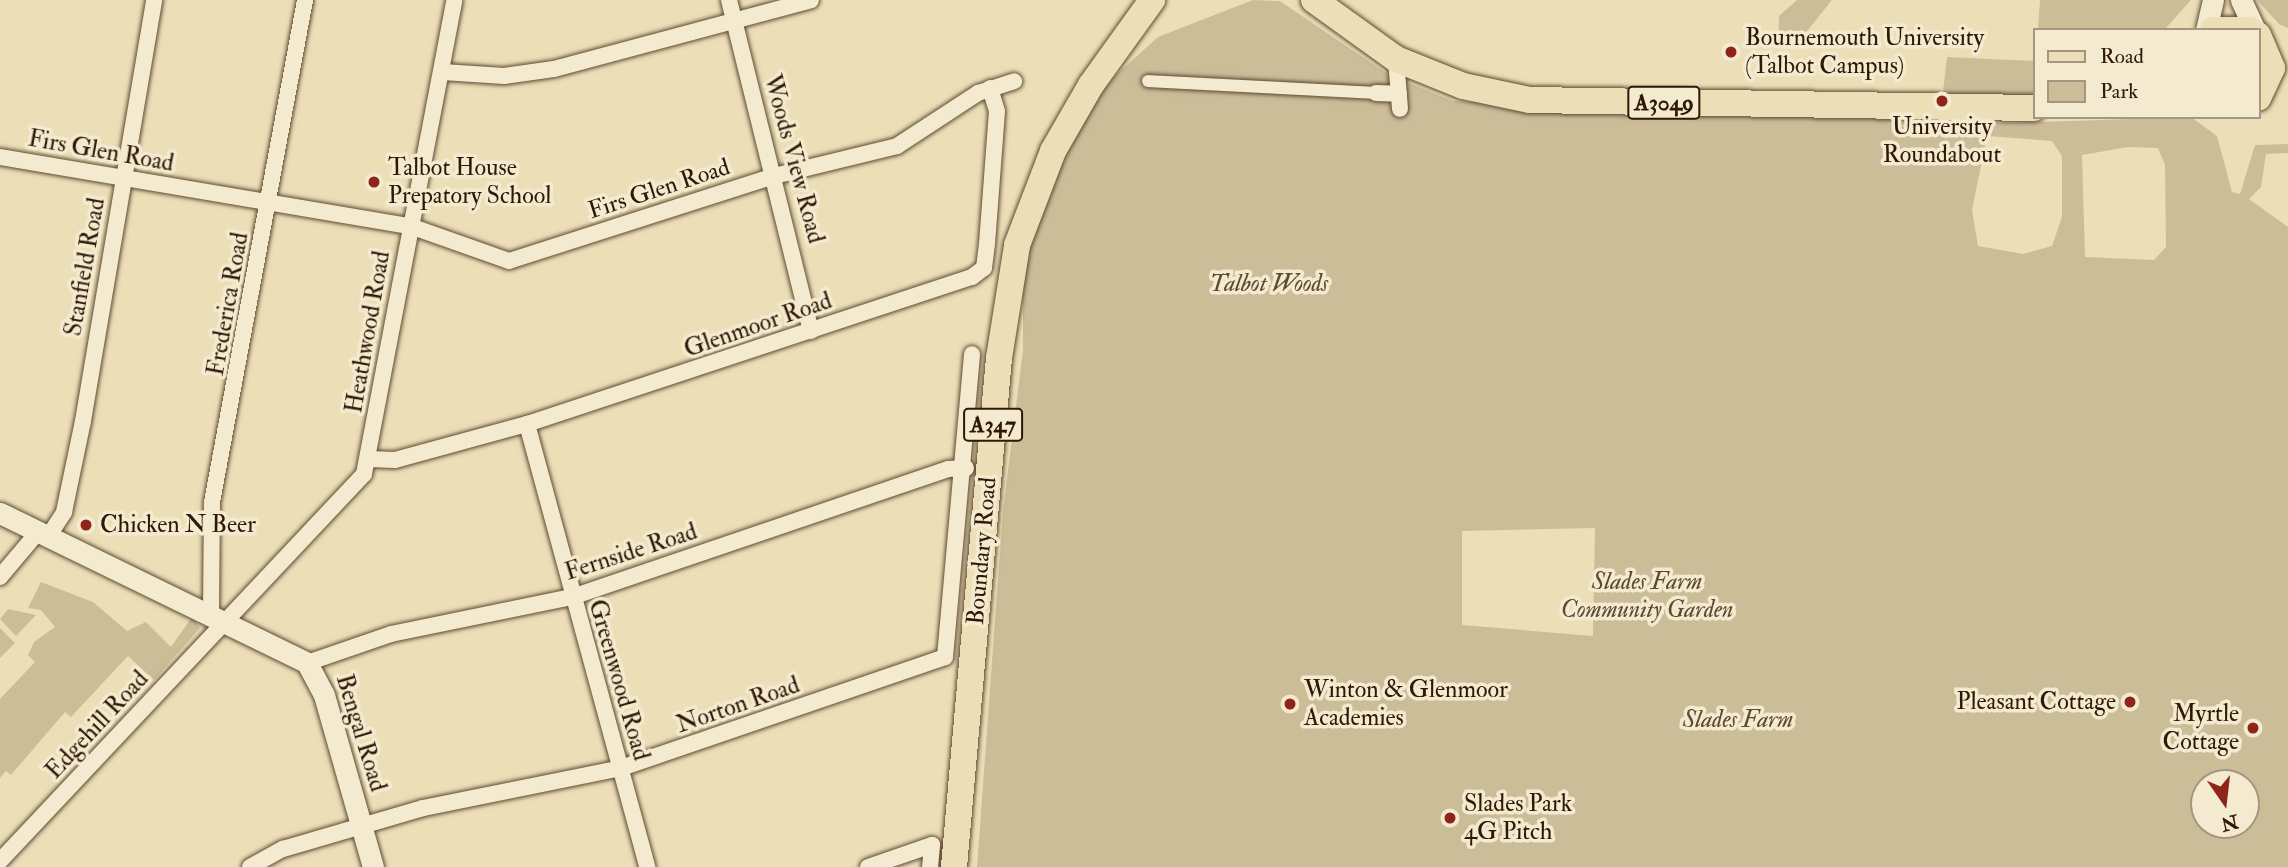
<!DOCTYPE html>
<style>
body{margin:0}
#map{position:relative;width:2288px;height:867px;overflow:hidden;background:#ecdfb7;font-family:"IM FELL Double Pica",serif}
div>[style]{position:absolute}
.green>*{inset:0;background:#ccbd99}
.roads{filter:drop-shadow(0 0 2px #5e4a32) drop-shadow(0 0 2px #5e4a32)}
.pedestrian>*{height:12px;margin:-6px;padding:0 6px;transform-origin:6px;border-radius:6px;background:#f3ead0}
.minor>*{height:16px;margin:-8px;padding:0 8px;transform-origin:8px;border-radius:8px;background:#f3ead0}
.tertiary>*{height:21px;margin:-10.5px;padding:0 10.5px;transform-origin:10.5px;border-radius:10.5px;background:#f3ead0}
.primary>*{height:26px;margin:-13px;padding:0 13px;transform-origin:13px;border-radius:13px;background:#ecdfb7}
.dots>*{width:19px;height:19px;translate:-50% -50%;box-sizing:border-box;border:4px solid #f3ead0;border-radius:50%}
span{translate:-50% -50%;white-space:nowrap;text-align:center;line-height:1.15;-webkit-text-stroke:7px #f3ead0;paint-order:stroke}
.shield-label span{padding:2px 5px;background:#f3ead0;border:2px solid;border-radius:5px;-webkit-text-stroke-width:0}
.shield-label{font-size:23px;color:#2f1805;font-weight:700}
.poi-label{font-size:24px;color:#2f1805}
.left{translate:0 -50%;text-align:left}
.right{translate:-100% -50%;text-align:right}
.street-label{font-size:24px;color:#2f1805}
.park-label{font-size:24px;color:#5e4a31;font-style:italic}
.legend{position:absolute;left:2033px;top:28px;width:228px;height:91px;box-sizing:border-box;background:#f3ead0;border:2px solid #a5967f;margin:0;padding:9px 12px;list-style:none;font-size:21px;color:#2f1805}
.legend li{display:flex;align-items:center;gap:14px;height:35px}
.legend b{width:35px;border:2px solid #a5967f}
.north{position:absolute;left:2190px;top:769px;width:70px;height:70px;box-sizing:border-box;background:#f3ead0;border:2px solid #a5967f;border-radius:50%;rotate:166deg;font-size:19px;font-weight:700;line-height:28px;text-align:center;color:#2f1805}
.north::after{content:'';display:block;margin:auto;width:24px;height:32px;background:#8f2418;clip-path:polygon(50% 0,100% 100%,50% 72%,0 100%)}
</style>
<div id="map">
<div class="green">
<div style="clip-path:polygon(evenodd,1253px 0,1280px 1px,1389px 75px,1453px 101px,2006px 123px,2191px 117px,2217px 136px,2232px 192px,2240px 194px,2255px 145px,2288px 144px,2288px 153px,2266px 154px,2261px 187px,2249px 199px,2288px 227px,2288px 867px,977px 867px,1003px 511px,1023px 350px,1023px 270px,1046px 188px,1096px 93px,1158px 37px,1253px 0,1987px 136px,2052px 141px,2062px 156px,2062px 217px,2052px 246px,2023px 254px,1978px 246px,1972px 210px,1987px 136px,1253px 0,2128px 147px,2158px 148px,2165px 165px,2166px 247px,2154px 260px,2085px 257px,2082px 155px,2128px 147px,1253px 0,1595px 528px,1593px 636px,1462px 625px,1462px 531px,1595px 528px,1253px 0,2204px 783px,2246px 783px,2246px 825px,2204px 825px,2204px 783px)"></div>
<div style="clip-path:polygon(1797px 0,1832px 0,1803px 36px,1778px 43px,1779px 16px)"></div>
<div style="clip-path:polygon(2040px 0,2191px 0,2164px 30px,2038px 30px)"></div>
<div style="clip-path:polygon(2257px 0,2288px 0,2288px 28px,2279px 24px)"></div>
<div style="clip-path:polygon(1947px 57px,2034px 61px,2034px 96px,1942px 101px)"></div>
<div style="clip-path:polygon(41px 582px,93px 602px,127px 631px,146px 622px,171px 647px,192px 617px,200px 628px,154px 680px,128px 656px,71px 717px,65px 712px,11px 775px,6px 771px,0 778px,0 699px,35px 662px,28px 655px,34px 642px,55px 627px,41px 610px,28px 608px)"></div>
<div style="clip-path:polygon(8px 609px,36px 615px,16px 636px,0 619px)"></div>
<div style="clip-path:polygon(0 628px,15px 643px,0 658px)"></div>
</div>
<div class="roads">
<div class="pedestrian">
<div style="left:1148px;top:81px;width:228px;rotate:3deg"></div>
</div>
<div class="minor">
<div style="left:729px;top:0;width:341px;rotate:76.1deg"></div>
<div style="left:1396px;top:59px;width:50px;rotate:85.4deg"></div>
<div style="left:443px;top:72px;width:61px;rotate:3.8deg"></div>
<div style="left:504px;top:76px;width:50px;rotate:-8deg"></div>
<div style="left:554px;top:69px;width:266px;rotate:-15deg"></div>
<div style="left:1376px;top:93px;width:23px;rotate:2deg"></div>
<div style="left:0;top:157px;width:416px;rotate:9.6deg"></div>
<div style="left:410px;top:226px;width:105px;rotate:19.5deg"></div>
<div style="left:509px;top:261px;width:278px;rotate:-17.8deg"></div>
<div style="left:774px;top:176px;width:127px;rotate:-13.7deg"></div>
<div style="left:897px;top:146px;width:97px;rotate:-33.2deg"></div>
<div style="left:978px;top:93px;width:38px;rotate:-18deg"></div>
<div style="left:527px;top:424px;width:459px;rotate:74.8deg"></div>
<div style="left:369px;top:459px;width:26px;rotate:2deg"></div>
<div style="left:395px;top:460px;width:137px;rotate:-15.3deg"></div>
<div style="left:527px;top:424px;width:469px;rotate:-18.3deg"></div>
<div style="left:972px;top:277px;width:15px;rotate:-37deg"></div>
<div style="left:984px;top:268px;width:24px;rotate:-83deg"></div>
<div style="left:987px;top:244px;width:133px;rotate:-85.7deg"></div>
<div style="left:997px;top:111px;width:24px;rotate:-107deg"></div>
<div style="left:48px;top:537px;width:30px;rotate:-57deg"></div>
<div style="left:64px;top:512px;width:93px;rotate:-78.2deg"></div>
<div style="left:83px;top:421px;width:427px;rotate:-80.4deg"></div>
<div style="left:0;top:577px;width:59px;rotate:-49.8deg"></div>
<div style="left:211px;top:614px;width:112px;rotate:-89.5deg"></div>
<div style="left:212px;top:502px;width:511px;rotate:-79.5deg"></div>
<div style="left:307px;top:663px;width:89px;rotate:-19deg"></div>
<div style="left:391px;top:634px;width:185px;rotate:-11.6deg"></div>
<div style="left:572px;top:597px;width:397px;rotate:-18.8deg"></div>
<div style="left:948px;top:469px;width:18px;rotate:-3deg"></div>
<div style="left:0;top:861px;width:531px;rotate:-46.75deg"></div>
<div style="left:364px;top:474px;width:482px;rotate:-79.2deg"></div>
<div style="left:250px;top:867px;width:38px;rotate:-29deg"></div>
<div style="left:283px;top:849px;width:146px;rotate:-16.3deg"></div>
<div style="left:423px;top:808px;width:202px;rotate:-11.4deg"></div>
<div style="left:621px;top:768px;width:342px;rotate:-18.9deg"></div>
<div style="left:945px;top:657px;width:304px;rotate:-84.9deg"></div>
<div style="left:868px;top:867px;width:68px;rotate:-19deg"></div>
<div style="left:932px;top:845px;width:22px;rotate:95deg"></div>
</div>
<div class="tertiary">
<div style="left:2241px;top:0;width:33px;rotate:65deg"></div>
<div style="left:2206px;top:30px;width:31px;rotate:-77deg"></div>
<div style="left:0;top:513px;width:342px;rotate:26deg"></div>
<div style="left:307px;top:663px;width:36px;rotate:62deg"></div>
<div style="left:324px;top:695px;width:179px;rotate:74.1deg"></div>
</div>
<div class="primary">
<div style="left:1314px;top:0;width:101px;rotate:35.7deg"></div>
<div style="left:1396px;top:59px;width:72px;rotate:21.9deg"></div>
<div style="left:1463px;top:86px;width:68px;rotate:11.8deg"></div>
<div style="left:1530px;top:100px;width:504px;rotate:0.91deg"></div>
<div style="left:2213px;top:30px;width:37px"></div>
<div style="left:2258px;top:35px;width:36px;rotate:67deg"></div>
<div style="left:2272px;top:68px;width:33px;rotate:115deg"></div>
<div style="left:954px;top:867px;width:511px;rotate:-84.95deg"></div>
<div style="left:999px;top:358px;width:114px;rotate:-80.9deg"></div>
<div style="left:1017px;top:245px;width:101px;rotate:-69deg"></div>
<div style="left:1053px;top:151px;width:76px;rotate:-60.1deg"></div>
<div style="left:1091px;top:85px;width:105px;rotate:-54.3deg"></div>
</div>
</div>
<div class="dots">
<div style="left:1731px;top:52px;background:#8f2418"></div>
<div style="left:1942px;top:101px;background:#8f2418"></div>
<div style="left:374px;top:182px;background:#8f2418"></div>
<div style="left:86px;top:525px;background:#8f2418"></div>
<div style="left:2130px;top:702px;background:#8f2418"></div>
<div style="left:1290px;top:704px;background:#8f2418"></div>
<div style="left:2253px;top:728px;background:#8f2418"></div>
<div style="left:1450px;top:818px;background:#8f2418"></div>
</div>
<div class="shield-label">
<span style="left:1664px;top:103px">A3049</span>
<span style="left:993px;top:425px">A347</span>
</div>
<div class="poi-label">
<span class="left" style="left:1745px;top:52px">Bournemouth University<br>(Talbot Campus)</span>
<span style="left:1942px;top:141px">University<br>Roundabout</span>
<span class="left" style="left:388px;top:182px">Talbot House<br>Prepatory School</span>
<span class="left" style="left:100px;top:525px">Chicken N Beer</span>
<span class="left" style="left:1304px;top:704px">Winton &amp; Glenmoor<br>Academies</span>
<span class="right" style="left:2116px;top:702px">Pleasant Cottage</span>
<span class="right" style="left:2239px;top:728px">Myrtle<br>Cottage</span>
<span class="left" style="left:1464px;top:818px">Slades Park<br>4G Pitch</span>
</div>
<div class="street-label">
<span style="left:101px;top:151px;rotate:10deg">Firs Glen Road</span>
<span style="left:794px;top:159px;rotate:75deg">Woods View Road</span>
<span style="left:659px;top:189px;rotate:-18deg">Firs Glen Road</span>
<span style="left:85px;top:267px;rotate:-80deg">Stanfield Road</span>
<span style="left:228px;top:304px;rotate:-80deg">Frederica Road</span>
<span style="left:758px;top:325px;rotate:-19deg">Glenmoor Road</span>
<span style="left:368px;top:332px;rotate:-80deg">Heathwood Road</span>
<span style="left:982px;top:551px;rotate:-85deg">Boundary Road</span>
<span style="left:631px;top:552px;rotate:-18deg">Fernside Road</span>
<span style="left:619px;top:680px;rotate:74deg">Greenwood Road</span>
<span style="left:738px;top:705px;rotate:-19deg">Norton Road</span>
<span style="left:97px;top:725px;rotate:-47deg">Edgehill Road</span>
<span style="left:361px;top:733px;rotate:73deg">Bengal Road</span>
</div>
<div class="park-label">
<span style="left:1269px;top:284px">Talbot Woods</span>
<span style="left:1647px;top:596px">Slades Farm<br>Community Garden</span>
<span style="left:1738px;top:720px">Slades Farm</span>
</div>
<ul class="legend">
<li><b style="height:9px;background:#ecdfb7"></b>Road</li>
<li><b style="height:19px;background:#ccbd99"></b>Park</li>
</ul>
<div class="north">N</div>
</div>
